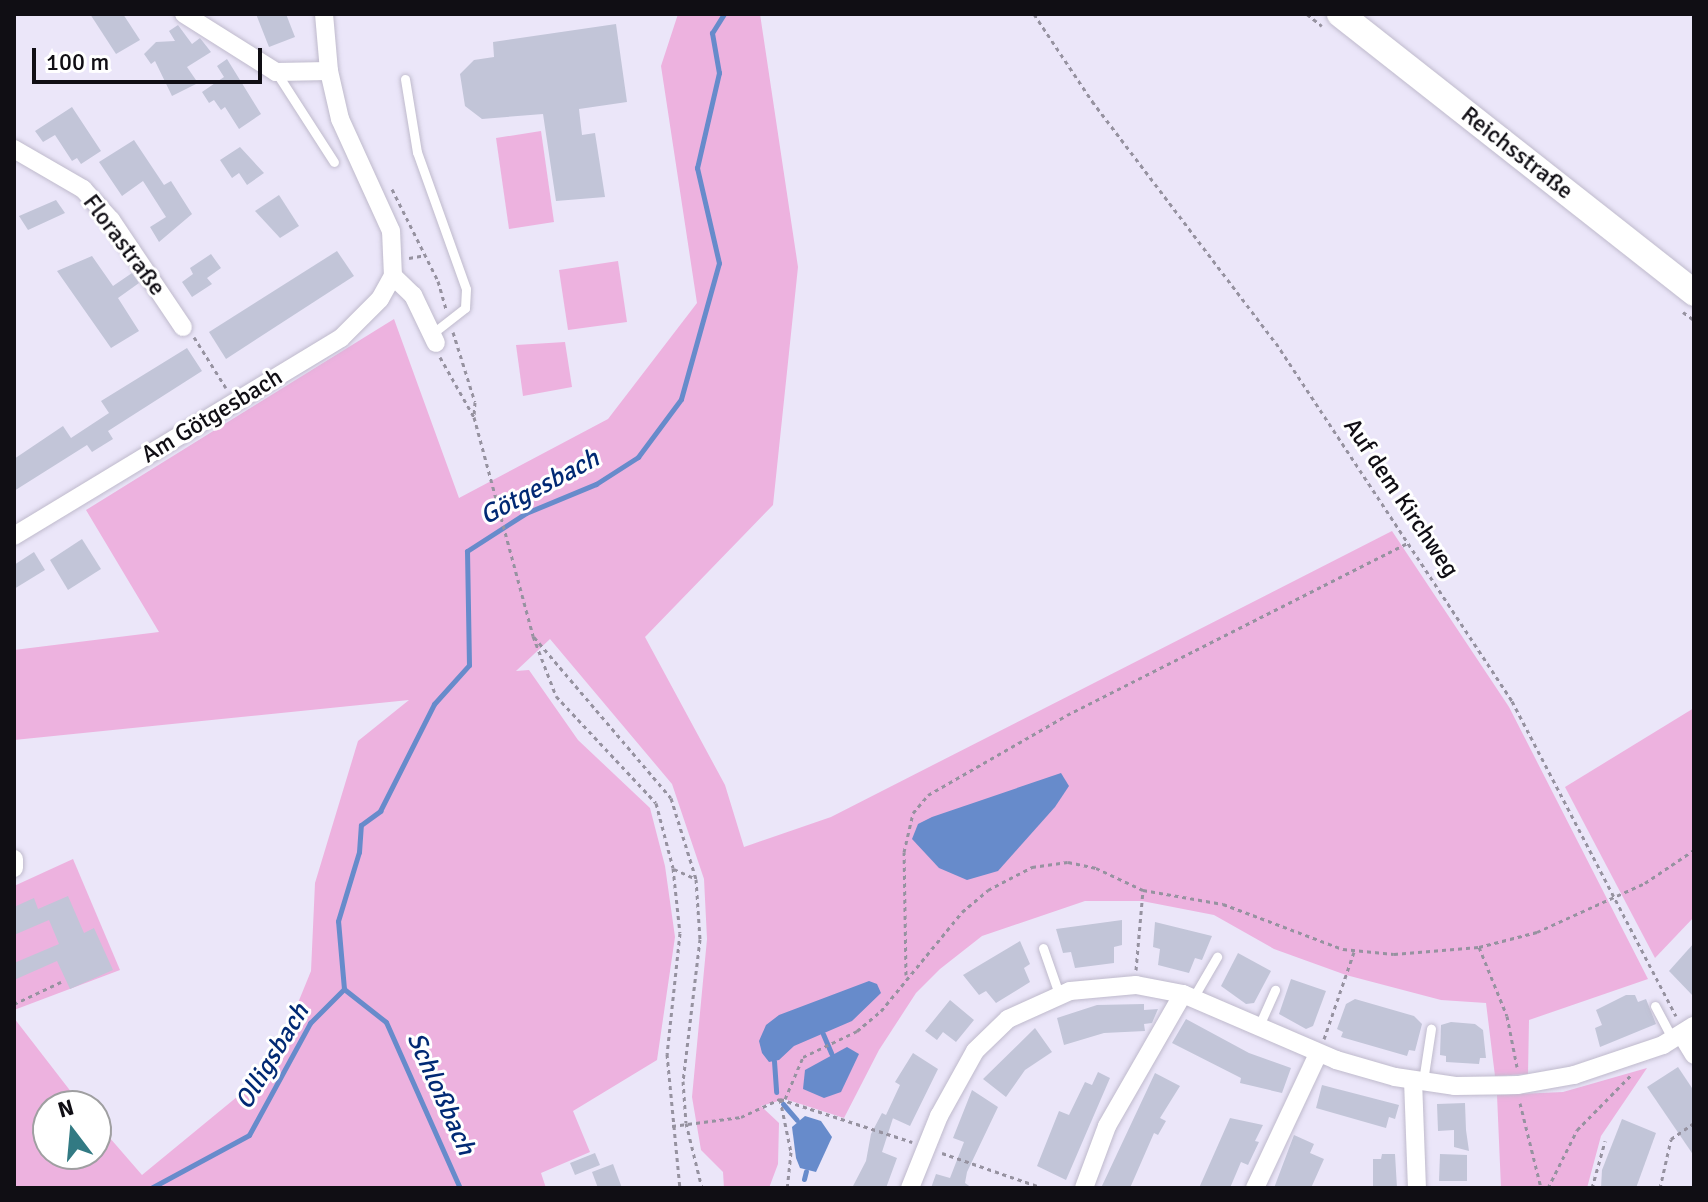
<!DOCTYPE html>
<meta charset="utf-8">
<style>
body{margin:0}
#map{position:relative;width:1708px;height:1202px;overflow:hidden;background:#ebe6f9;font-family:Signika,sans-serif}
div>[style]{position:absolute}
.green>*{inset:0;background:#edb2df}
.water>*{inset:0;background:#678bcb}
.stream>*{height:5px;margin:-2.5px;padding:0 2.5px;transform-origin:2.5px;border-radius:2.5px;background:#678bcb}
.building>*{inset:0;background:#c2c5d8}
.path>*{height:3px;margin-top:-1.5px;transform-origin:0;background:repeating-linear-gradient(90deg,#9692a0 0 4px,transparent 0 8px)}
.roads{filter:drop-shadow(0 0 2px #bfbacc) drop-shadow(0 0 2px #bfbacc)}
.service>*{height:9px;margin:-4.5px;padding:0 4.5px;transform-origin:4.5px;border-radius:4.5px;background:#fff}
.minor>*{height:18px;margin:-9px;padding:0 9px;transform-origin:9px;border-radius:9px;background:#fff}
.secondary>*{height:26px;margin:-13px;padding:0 13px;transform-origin:13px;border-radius:13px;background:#fff}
span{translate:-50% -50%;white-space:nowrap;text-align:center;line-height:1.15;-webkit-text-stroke:6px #fff;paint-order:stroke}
.street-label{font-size:24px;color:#100e14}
.water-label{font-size:26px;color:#012974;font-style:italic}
.frame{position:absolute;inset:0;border:16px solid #100e14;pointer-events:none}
.north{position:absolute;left:32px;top:1090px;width:80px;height:80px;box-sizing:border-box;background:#fff;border:2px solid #9f9fa1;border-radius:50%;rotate:344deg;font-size:22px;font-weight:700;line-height:32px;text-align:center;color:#100e14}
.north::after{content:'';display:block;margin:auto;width:28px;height:36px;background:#327a83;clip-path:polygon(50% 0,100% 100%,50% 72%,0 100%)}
.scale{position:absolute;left:32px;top:48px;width:230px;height:36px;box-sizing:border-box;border:4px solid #100e14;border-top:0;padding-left:10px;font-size:24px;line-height:28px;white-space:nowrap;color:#100e14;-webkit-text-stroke:6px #fff;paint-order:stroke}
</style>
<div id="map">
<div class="green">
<div style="clip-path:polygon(678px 14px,760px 14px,798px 267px,773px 505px,645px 637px,725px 785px,744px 847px,831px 817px,1392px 531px,1509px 707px,1648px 979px,1529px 1020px,1528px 1074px,1495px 1076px,1486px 1003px,1441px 1000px,1346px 975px,1274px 949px,1214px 915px,1142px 901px,1085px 901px,982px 936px,940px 969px,916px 993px,879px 1050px,844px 1118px,785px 1099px,761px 1106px,779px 1123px,778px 1164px,769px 1188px,724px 1188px,723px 1172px,701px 1150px,692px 1097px,707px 939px,704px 879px,672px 784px,550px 639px,516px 671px,529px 670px,578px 740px,650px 808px,665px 866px,675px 937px,657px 1060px,573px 1111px,590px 1152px,541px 1173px,546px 1188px,14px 1188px,14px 1018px,82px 1106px,48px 1106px,48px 1154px,96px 1154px,96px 1122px,142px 1175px,271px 1069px,311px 971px,315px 883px,358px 741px,409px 700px,14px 740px,14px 650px,159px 632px,86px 510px,394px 319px,459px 498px,608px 419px,697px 303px,661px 66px)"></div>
<div style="clip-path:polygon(541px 131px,554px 222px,509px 229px,496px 138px)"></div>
<div style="clip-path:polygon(618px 261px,627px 322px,568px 330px,559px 270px)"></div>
<div style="clip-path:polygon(565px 342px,572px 387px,523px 396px,516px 345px)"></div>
<div style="clip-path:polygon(1694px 708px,1694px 917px,1655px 958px,1565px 787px)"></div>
<div style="clip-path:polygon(73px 859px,120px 970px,14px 1010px,14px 886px)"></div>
<div style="clip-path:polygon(1647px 1068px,1601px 1136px,1587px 1188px,1501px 1188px,1497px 1095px,1563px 1092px)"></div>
</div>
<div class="water">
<div style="clip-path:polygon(1061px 773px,1069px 786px,1055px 807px,998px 871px,967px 880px,939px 868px,912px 839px,918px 824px,932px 817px)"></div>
<div style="clip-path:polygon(869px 981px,877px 984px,881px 993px,852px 1021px,794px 1046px,779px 1060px,769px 1062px,762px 1053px,759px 1041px,766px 1025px,779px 1015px)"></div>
<div style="clip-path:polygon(847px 1047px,859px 1054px,841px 1092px,824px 1098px,803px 1089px,805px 1070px)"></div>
<div style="clip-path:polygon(805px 1116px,821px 1121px,832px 1137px,816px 1172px,800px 1168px,796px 1158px,792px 1127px)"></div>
</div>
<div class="stream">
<div style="left:344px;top:989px;width:68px;rotate:-95deg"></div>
<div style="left:338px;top:921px;width:72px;rotate:-73.1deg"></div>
<div style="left:359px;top:852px;width:27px;rotate:-86deg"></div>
<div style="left:361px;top:825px;width:24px;rotate:-36deg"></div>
<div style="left:380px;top:811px;width:120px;rotate:-63.2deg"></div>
<div style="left:434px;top:704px;width:52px;rotate:-48.1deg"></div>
<div style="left:469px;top:665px;width:114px;rotate:-91deg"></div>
<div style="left:467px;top:551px;width:70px;rotate:-32.8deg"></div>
<div style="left:526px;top:513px;width:76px;rotate:-22.5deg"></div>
<div style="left:596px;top:484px;width:50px;rotate:-32.7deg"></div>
<div style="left:638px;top:457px;width:72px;rotate:-53.4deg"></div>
<div style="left:681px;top:399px;width:141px;rotate:-74.4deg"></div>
<div style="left:719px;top:263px;width:98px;rotate:-103deg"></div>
<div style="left:697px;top:168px;width:98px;rotate:-77deg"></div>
<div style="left:719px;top:73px;width:41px;rotate:-99.9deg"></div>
<div style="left:712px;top:33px;width:22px;rotate:-58deg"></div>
<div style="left:344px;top:989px;width:53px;rotate:38.2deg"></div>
<div style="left:386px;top:1022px;width:182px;rotate:66deg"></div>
<div style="left:823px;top:1034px;width:21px;rotate:67deg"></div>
<div style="left:774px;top:1061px;width:31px;rotate:86deg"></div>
<div style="left:783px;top:1104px;width:21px;rotate:49deg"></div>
<div style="left:804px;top:1179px;width:8px;rotate:-76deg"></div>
<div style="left:151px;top:1188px;width:111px;rotate:-28.4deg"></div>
<div style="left:249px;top:1135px;width:128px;rotate:-61.4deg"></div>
<div style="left:310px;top:1023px;width:48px;rotate:-45deg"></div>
</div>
<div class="building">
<div style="clip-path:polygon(90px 14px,123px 14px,140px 40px,116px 54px)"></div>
<div style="clip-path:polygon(256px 14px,286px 14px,295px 37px,269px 47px)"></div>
<div style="clip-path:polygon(616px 24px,627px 102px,579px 109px,582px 135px,595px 133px,605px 197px,556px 201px,543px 114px,482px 119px,465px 106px,460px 74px,474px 60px,494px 57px,493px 42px)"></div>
<div style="clip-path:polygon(178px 25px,192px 44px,200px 38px,211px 52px,187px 67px,198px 83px,172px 96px,155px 61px,151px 64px,144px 54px,156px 42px,175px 41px,169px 31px)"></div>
<div style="clip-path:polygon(227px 59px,261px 114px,239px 129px,225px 107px,221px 110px,214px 100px,209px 103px,202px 92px,224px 77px,217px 66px)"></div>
<div style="clip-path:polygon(72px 107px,101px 151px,81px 164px,77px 158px,72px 161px,55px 135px,43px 142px,35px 131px)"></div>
<div style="clip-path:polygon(134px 140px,164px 185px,171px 181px,192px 214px,159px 242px,150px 227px,166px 217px,143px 181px,122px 196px,99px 162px)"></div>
<div style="clip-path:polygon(240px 147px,264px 173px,247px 185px,239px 173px,232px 178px,220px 160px)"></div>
<div style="clip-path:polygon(279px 195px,299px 226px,280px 238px,255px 211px)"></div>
<div style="clip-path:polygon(56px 200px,65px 213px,28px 230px,19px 216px)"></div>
<div style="clip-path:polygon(337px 251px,354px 276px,226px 359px,209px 332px)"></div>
<div style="clip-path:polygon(211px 254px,221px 268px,207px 278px,212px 284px,192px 297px,182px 282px,193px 274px,190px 268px)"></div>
<div style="clip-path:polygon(92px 256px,113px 286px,132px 273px,139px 283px,118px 298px,139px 331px,111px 348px,57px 271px)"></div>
<div style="clip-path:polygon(187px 348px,202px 371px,108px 431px,113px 439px,92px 452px,87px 445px,14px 491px,14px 459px,63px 426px,71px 438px,109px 413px,101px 401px)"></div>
<div style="clip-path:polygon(82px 539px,101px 569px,68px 590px,50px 560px)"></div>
<div style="clip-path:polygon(34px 552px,45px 570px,14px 589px,14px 565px)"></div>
<div style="clip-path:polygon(68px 896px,84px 933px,94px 928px,113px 970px,70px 989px,57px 961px,14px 980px,14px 963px,59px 944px,49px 920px,14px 935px,14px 907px,34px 898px,38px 909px)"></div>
<div style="clip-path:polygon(1122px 920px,1122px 945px,1114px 947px,1114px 963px,1075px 968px,1071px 952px,1063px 953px,1056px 929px)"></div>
<div style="clip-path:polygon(1155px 922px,1212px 936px,1202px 960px,1195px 958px,1189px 973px,1158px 965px,1160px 949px,1153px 947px)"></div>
<div style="clip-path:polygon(1020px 941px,1030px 964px,1024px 968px,1030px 982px,996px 1003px,986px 991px,979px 995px,963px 975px)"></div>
<div style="clip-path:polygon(1694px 943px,1694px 997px,1669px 971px)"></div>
<div style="clip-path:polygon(1238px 953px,1271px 971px,1254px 1003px,1246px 1004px,1221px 986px)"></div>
<div style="clip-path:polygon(1291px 979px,1326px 991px,1313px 1026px,1306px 1029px,1279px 1014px)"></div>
<div style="clip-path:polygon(1626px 995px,1635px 995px,1638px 1002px,1646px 999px,1656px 1024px,1600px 1047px,1595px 1028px,1602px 1025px,1596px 1010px)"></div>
<div style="clip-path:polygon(1355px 999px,1414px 1016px,1422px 1024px,1415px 1051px,1409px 1050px,1407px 1056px,1341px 1037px,1343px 1032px,1337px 1029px,1346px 1004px)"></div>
<div style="clip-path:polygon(950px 1000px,974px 1020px,956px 1042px,943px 1032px,937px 1040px,925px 1031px)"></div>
<div style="clip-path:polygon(1144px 1004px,1144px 1010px,1158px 1009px,1152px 1023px,1144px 1024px,1145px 1031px,1104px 1033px,1064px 1045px,1057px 1018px,1097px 1005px)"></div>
<div style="clip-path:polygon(1186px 1019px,1249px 1053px,1291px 1068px,1282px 1093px,1240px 1083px,1241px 1078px,1172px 1043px)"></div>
<div style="clip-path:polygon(1451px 1022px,1475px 1024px,1483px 1030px,1486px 1058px,1480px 1058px,1479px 1064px,1446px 1062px,1446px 1056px,1440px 1055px,1441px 1025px)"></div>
<div style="clip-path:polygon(1035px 1028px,1052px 1052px,1025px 1070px,1006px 1097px,983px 1079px)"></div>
<div style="clip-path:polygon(913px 1053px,938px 1069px,910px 1126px,888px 1116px,893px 1118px,882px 1152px,897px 1158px,886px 1188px,852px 1188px,866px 1161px,871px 1134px,882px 1113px,886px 1115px,900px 1085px,895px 1082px)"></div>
<div style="clip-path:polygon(1678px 1067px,1694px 1091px,1694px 1156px,1647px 1087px)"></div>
<div style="clip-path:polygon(1098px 1072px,1110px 1078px,1066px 1180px,1037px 1166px,1059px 1111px,1069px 1115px,1085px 1082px,1092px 1085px)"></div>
<div style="clip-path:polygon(1155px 1073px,1180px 1086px,1160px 1118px,1166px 1121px,1158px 1135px,1154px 1133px,1130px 1188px,1101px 1188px)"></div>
<div style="clip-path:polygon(1322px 1085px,1399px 1105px,1395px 1119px,1389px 1117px,1386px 1128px,1316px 1108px)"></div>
<div style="clip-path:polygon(972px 1090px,998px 1107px,967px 1172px,965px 1183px,972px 1188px,931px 1188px,936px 1174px,950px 1178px,964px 1142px,953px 1138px)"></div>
<div style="clip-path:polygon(1465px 1103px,1466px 1130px,1469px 1151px,1454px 1147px,1454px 1130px,1438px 1131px,1437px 1104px)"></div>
<div style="clip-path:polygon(1230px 1118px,1263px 1125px,1255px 1141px,1259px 1142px,1248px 1165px,1241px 1162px,1230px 1188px,1199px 1188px)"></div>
<div style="clip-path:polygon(1622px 1119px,1656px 1133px,1636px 1188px,1601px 1188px,1602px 1170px)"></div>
<div style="clip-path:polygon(1294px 1135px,1314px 1144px,1310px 1153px,1324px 1159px,1311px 1188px,1274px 1188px)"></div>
<div style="clip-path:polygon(595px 1153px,600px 1165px,575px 1175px,570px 1163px)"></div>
<div style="clip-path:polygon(1382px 1154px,1395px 1154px,1397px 1188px,1373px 1186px,1373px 1159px,1381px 1159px)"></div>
<div style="clip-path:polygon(1440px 1154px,1467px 1155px,1467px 1181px,1439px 1181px)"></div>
<div style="clip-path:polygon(613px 1164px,622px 1188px,598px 1188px,592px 1172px)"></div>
</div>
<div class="path">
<div style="left:1034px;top:14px;width:105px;rotate:56.3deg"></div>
<div style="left:1092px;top:101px;width:304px;rotate:52.8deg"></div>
<div style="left:1276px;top:343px;width:429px;rotate:56.6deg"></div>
<div style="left:1512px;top:701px;width:355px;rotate:62.5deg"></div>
<div style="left:1307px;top:14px;width:19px;rotate:39deg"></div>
<div style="left:392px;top:189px;width:103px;rotate:63.4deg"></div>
<div style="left:438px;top:281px;width:29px;rotate:74deg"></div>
<div style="left:409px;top:258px;width:17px;rotate:-10deg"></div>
<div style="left:1683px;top:312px;width:14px;rotate:36deg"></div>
<div style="left:453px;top:332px;width:73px;rotate:72.6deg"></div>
<div style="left:475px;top:402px;width:15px;rotate:94deg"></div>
<div style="left:194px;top:337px;width:60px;rotate:57.9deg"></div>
<div style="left:440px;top:357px;width:69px;rotate:60.5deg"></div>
<div style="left:474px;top:417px;width:227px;rotate:74.9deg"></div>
<div style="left:533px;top:636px;width:64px;rotate:69deg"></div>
<div style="left:556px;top:696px;width:146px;rotate:46.9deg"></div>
<div style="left:656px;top:803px;width:67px;rotate:75.3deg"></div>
<div style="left:673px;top:868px;width:65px;rotate:83.9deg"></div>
<div style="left:680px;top:933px;width:122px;rotate:96.1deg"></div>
<div style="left:667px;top:1054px;width:135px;rotate:84.5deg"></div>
<div style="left:534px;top:637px;width:211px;rotate:49.6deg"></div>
<div style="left:671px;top:798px;width:85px;rotate:72.8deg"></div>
<div style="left:696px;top:879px;width:60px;rotate:86.2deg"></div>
<div style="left:700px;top:939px;width:143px;rotate:96.8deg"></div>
<div style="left:683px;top:1081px;width:42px;rotate:85.9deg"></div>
<div style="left:686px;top:1123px;width:67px;rotate:76.2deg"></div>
<div style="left:674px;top:869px;width:24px;rotate:24deg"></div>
<div style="left:1479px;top:947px;width:74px;rotate:67.9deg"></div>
<div style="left:1507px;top:1016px;width:52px;rotate:78.9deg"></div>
<div style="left:1136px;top:970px;width:80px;rotate:-85deg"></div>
<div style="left:906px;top:975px;width:123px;rotate:-90.9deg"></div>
<div style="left:904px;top:852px;width:40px;rotate:-77deg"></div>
<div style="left:913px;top:813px;width:23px;rotate:-50deg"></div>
<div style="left:928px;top:795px;width:160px;rotate:-29.9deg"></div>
<div style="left:1067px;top:715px;width:383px;rotate:-26.8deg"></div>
<div style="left:14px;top:1004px;width:52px;rotate:-25.1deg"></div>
<div style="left:1324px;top:1039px;width:92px;rotate:-71deg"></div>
<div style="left:780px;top:1099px;width:54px;rotate:78.3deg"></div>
<div style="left:791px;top:1152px;width:36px;rotate:96deg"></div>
<div style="left:785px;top:1099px;width:46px;rotate:-66.8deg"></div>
<div style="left:803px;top:1057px;width:60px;rotate:-25.7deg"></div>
<div style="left:857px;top:1031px;width:31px;rotate:-40deg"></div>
<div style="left:881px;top:1011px;width:128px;rotate:-50.7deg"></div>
<div style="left:962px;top:912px;width:34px;rotate:-40deg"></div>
<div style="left:988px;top:890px;width:50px;rotate:-27.6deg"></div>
<div style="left:1032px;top:867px;width:36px;rotate:-8deg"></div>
<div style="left:1068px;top:862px;width:29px;rotate:12deg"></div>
<div style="left:1096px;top:868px;width:52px;rotate:25.1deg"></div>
<div style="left:1143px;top:890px;width:81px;rotate:9.9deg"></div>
<div style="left:1223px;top:904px;width:128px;rotate:20.6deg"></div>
<div style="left:1343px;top:949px;width:51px;rotate:5.6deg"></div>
<div style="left:1394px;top:954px;width:85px;rotate:-4.7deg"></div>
<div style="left:1479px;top:947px;width:60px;rotate:-14.5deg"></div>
<div style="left:1537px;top:932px;width:119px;rotate:-24.4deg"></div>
<div style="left:1645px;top:883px;width:59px;rotate:-34deg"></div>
<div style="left:1520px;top:1103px;width:88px;rotate:76.1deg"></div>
<div style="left:1694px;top:1117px;width:1px;rotate:90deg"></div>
<div style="left:672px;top:1126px;width:70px;rotate:-7.4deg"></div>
<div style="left:741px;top:1117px;width:43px;rotate:-24.8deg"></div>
<div style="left:780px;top:1099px;width:139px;rotate:18deg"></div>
<div style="left:942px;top:1153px;width:107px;rotate:19.1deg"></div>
<div style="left:1548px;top:1188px;width:65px;rotate:-63.4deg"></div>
<div style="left:1577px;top:1130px;width:78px;rotate:-45.5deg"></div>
<div style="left:1592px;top:1188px;width:49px;rotate:-74.5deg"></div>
<div style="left:1660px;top:1188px;width:50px;rotate:-77.3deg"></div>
<div style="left:1671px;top:1139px;width:28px;rotate:-35deg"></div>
</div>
<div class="roads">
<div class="service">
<div style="left:276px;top:72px;width:107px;rotate:57.2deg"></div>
<div style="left:405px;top:79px;width:74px;rotate:80.7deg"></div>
<div style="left:417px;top:152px;width:145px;rotate:70.3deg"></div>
<div style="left:466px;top:289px;width:19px;rotate:93deg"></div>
<div style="left:465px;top:308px;width:41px;rotate:142deg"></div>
<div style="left:1043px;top:948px;width:49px;rotate:70.8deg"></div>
<div style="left:1193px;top:998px;width:48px;rotate:-59.7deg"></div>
<div style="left:1655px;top:1006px;width:38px;rotate:62deg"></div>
<div style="left:1258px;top:1028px;width:42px;rotate:-65.9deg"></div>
<div style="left:1423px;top:1081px;width:53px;rotate:-81.3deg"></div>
</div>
<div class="minor">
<div style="left:184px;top:14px;width:109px;rotate:32.2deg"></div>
<div style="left:276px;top:72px;width:53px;rotate:-1.1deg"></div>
<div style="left:14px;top:149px;width:80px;rotate:30.1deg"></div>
<div style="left:83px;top:189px;width:42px;rotate:47.9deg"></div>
<div style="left:111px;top:220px;width:129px;rotate:56.1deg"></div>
<div style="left:393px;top:276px;width:28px;rotate:44deg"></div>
<div style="left:413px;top:295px;width:53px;rotate:64.4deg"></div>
<div style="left:14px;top:536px;width:382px;rotate:-31.2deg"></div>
<div style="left:341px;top:338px;width:55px;rotate:-45deg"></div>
<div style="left:380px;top:299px;width:26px;rotate:-61deg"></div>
<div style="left:393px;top:276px;width:45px;rotate:-92.5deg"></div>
<div style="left:391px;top:231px;width:123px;rotate:-114.5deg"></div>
<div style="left:340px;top:119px;width:49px;rotate:-102.9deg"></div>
<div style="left:329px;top:71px;width:57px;rotate:-95deg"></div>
<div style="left:14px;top:859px;width:9px;rotate:90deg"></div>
<div style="left:1682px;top:1035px;width:23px;rotate:59deg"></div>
<div style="left:1413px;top:1080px;width:108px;rotate:87.9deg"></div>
<div style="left:910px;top:1188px;width:78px;rotate:-68.1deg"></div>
<div style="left:939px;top:1116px;width:74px;rotate:-61deg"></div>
<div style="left:975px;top:1051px;width:46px;rotate:-44.1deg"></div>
<div style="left:1008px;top:1019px;width:68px;rotate:-24.3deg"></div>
<div style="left:1070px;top:991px;width:66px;rotate:-5.2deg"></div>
<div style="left:1136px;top:985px;width:48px;rotate:10.8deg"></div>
<div style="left:1183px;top:994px;width:167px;rotate:23.3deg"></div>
<div style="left:1336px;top:1060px;width:61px;rotate:16.1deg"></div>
<div style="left:1395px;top:1077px;width:61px;rotate:8.5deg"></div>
<div style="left:1455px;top:1086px;width:63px;rotate:-0.9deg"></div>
<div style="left:1518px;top:1085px;width:57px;rotate:-10.1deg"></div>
<div style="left:1574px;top:1075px;width:94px;rotate:-18.6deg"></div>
<div style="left:1663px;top:1045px;width:36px;rotate:-32deg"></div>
<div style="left:1084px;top:1188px;width:66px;rotate:-69.6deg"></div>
<div style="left:1107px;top:1126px;width:152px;rotate:-60.1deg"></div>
<div style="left:1255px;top:1188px;width:148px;rotate:-64.8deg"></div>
</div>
<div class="secondary">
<div style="left:1340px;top:14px;width:451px;rotate:38.2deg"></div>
</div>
</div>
<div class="street-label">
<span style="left:1517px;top:153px;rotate:38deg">Reichsstraße</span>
<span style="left:124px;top:245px;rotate:53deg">Florastraße</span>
<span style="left:212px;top:416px;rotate:-31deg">Am Götgesbach</span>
<span style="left:1401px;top:498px;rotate:56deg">Auf dem Kirchweg</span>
</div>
<div class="water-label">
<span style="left:540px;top:488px;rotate:-28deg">Götgesbach</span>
<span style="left:273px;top:1057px;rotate:-59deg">Olligsbach</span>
<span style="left:440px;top:1094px;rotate:66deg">Schloßbach</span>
</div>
<div class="frame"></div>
<div class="north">N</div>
<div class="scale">100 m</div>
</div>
